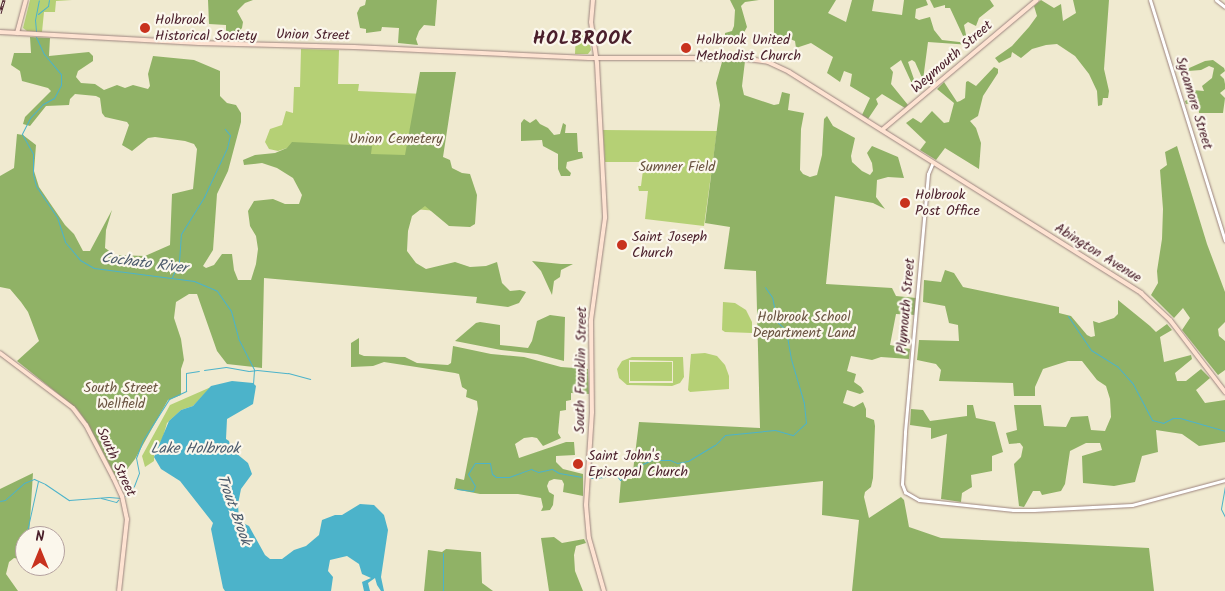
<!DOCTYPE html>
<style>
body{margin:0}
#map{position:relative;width:1225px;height:591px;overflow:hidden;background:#f0ead0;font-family:Kalam,sans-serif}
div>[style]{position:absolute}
.green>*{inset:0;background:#b5d075}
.forest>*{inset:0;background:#90b266}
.water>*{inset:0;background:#4cb3ca}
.stream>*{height:1px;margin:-0.5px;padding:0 0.5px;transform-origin:0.5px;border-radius:0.5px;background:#4cb3ca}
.roads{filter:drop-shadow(0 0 1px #9d847e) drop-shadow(0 0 1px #9d847e)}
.tertiary>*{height:3px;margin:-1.5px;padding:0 1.5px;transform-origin:1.5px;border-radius:1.5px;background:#fff}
.secondary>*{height:4px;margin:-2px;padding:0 2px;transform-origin:2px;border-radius:2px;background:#fee3d2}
.rail>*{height:3px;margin-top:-1.5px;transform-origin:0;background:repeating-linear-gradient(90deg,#fbf7ec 0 4px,#4a1f2b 0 8px);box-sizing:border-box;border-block:1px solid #4a1f2b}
.dots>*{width:14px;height:14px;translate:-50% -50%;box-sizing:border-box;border:2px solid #fbf7ec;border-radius:50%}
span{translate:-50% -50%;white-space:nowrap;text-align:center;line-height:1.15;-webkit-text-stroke:4.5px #fbf7ec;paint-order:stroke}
.poi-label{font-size:14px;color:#4a1f2b}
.left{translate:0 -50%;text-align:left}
.street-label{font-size:14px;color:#4a1f2b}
.park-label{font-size:14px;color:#6a5441}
.water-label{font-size:15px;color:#4b5a6b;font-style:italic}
.district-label{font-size:19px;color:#4a1f2b;font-weight:700;letter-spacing:1px}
.north{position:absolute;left:15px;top:526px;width:50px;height:50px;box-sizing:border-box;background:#fbf7ec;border:1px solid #b4a19f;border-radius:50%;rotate:0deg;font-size:14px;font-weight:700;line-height:20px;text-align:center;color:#4a1f2b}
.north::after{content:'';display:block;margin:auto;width:18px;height:22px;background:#c8321e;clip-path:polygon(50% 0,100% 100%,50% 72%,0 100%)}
</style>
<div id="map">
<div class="green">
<div style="clip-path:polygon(30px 0,72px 0,56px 1px,55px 12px,44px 12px,42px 32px,27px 31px,23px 28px)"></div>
<div style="clip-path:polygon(576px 32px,588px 32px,591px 50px,588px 54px,575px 54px)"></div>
<div style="clip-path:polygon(301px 49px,339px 50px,338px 84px,359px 84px,358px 91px,447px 95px,437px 211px,344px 203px,287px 148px,278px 151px,269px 149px,265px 142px,270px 129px,282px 125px,286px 111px,293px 113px,294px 87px,300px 87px)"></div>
<div style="clip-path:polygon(603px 130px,717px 131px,704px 226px,645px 219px,648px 191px,639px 191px,638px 186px,641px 186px,644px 162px,605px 162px)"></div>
<div style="clip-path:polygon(723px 302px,735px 303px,746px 310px,752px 322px,752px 333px,725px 332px,722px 330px)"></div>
<div style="clip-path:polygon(705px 353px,717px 356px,725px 365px,729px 376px,729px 389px,690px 392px,688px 390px,691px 354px)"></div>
<div style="clip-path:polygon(evenodd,632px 357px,683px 357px,684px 377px,680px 383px,672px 386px,627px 385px,619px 378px,617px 369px,622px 361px,632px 357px,629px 360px,673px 361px,673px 383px,629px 383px,629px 360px)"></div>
<div style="clip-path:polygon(630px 362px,672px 362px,672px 381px,630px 381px)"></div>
<div style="clip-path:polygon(211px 387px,193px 406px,181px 410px,167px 423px,163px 437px,154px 455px,154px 461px,145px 467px,142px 456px,170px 405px)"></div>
</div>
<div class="forest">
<div style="clip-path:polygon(208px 0,253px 0,245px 3px,237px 11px,243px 22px,242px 28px,237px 34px,237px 40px,226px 39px,226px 25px,209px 24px)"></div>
<div style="clip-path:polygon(366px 0,437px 0,435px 26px,424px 25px,419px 31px,416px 39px,418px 45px,398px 43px,399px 28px,382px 27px,381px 31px,366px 33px,366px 29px,360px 28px,357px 13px,360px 7px,365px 5px)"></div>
<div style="clip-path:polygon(730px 0,759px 0,745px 2px,741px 6px,747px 27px,741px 38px,725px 36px,725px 33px,732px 31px,734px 26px,735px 10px)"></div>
<div style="clip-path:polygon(774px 0,836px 0,828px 13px,846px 22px,852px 0,874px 0,872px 11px,902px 15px,904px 0,926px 0,928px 5px,916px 9px,915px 18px,919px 20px,930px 17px,934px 30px,942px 40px,968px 43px,971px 45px,928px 42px,923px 80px,915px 62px,912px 60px,908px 62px,916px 85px,914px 88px,901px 60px,890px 68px,893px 72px,891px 84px,908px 105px,905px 108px,882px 94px,876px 99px,878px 104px,868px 119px,862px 115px,870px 98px,850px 86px,852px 74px,844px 71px,840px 82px,827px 73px,833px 57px,811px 43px,796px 48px,795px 41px,790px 39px,781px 45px,774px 44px)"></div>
<div style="clip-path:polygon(930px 0,990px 0,994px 6px,979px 18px,976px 26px,968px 22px,964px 25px,966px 35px,964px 38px,950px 8px,945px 8px,945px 5px,934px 8px)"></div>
<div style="clip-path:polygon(1041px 0,1054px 8px,1061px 4px,1063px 21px,1076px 13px,1073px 0,1109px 0,1104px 69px,1109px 91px,1108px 98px,1103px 98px,1102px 105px,1098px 106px,1097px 91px,1089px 74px,1075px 56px,1057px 44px,1046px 45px,1032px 49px,1021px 58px,1012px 52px,1011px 57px,999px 63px,995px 58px,1012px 46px,1029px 27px,1037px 16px,1034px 6px)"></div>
<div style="clip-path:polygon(30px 37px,50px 38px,49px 56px,89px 52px,93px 56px,93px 61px,78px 71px,76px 77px,81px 83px,95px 84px,104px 90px,117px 85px,125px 88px,133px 85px,148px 89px,150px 86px,148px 74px,153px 56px,194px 60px,220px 71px,220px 96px,227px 103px,236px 105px,241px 113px,241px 122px,228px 171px,217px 194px,213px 250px,203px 266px,206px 268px,214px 265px,222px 254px,232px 254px,234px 270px,238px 280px,251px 280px,256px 264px,258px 249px,256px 236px,250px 226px,248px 211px,254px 201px,273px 199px,285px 204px,299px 204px,302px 195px,293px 178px,277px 168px,262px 163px,244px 165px,243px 160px,255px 155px,275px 153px,287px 148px,292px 142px,372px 146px,371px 154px,405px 155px,420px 72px,456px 72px,443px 157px,450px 160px,452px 168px,462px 173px,470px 174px,477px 195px,475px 224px,470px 227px,449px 226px,425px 206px,412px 216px,408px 231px,407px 251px,416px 263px,426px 269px,455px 262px,470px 267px,486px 266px,497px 262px,502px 283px,510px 291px,520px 290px,526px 292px,519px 303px,508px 307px,476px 303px,477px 297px,264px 278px,262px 368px,227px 364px,217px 351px,197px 294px,189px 294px,176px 302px,174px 318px,181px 339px,184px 360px,181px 369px,181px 395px,168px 400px,135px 459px,118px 481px,88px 424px,77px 409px,17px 361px,39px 341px,28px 312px,21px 302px,10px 289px,0 287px,0 176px,14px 168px,17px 134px,23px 135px,36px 145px,34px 171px,39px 187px,65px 225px,74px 234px,83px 251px,90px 251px,112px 210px,106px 230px,105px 248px,115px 255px,145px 256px,170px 245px,172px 194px,193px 189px,197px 149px,194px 144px,185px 141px,155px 137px,148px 138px,132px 151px,122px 145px,129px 125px,127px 122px,105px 117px,102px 113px,100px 98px,96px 96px,75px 94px,70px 99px,69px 105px,46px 106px,30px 126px,23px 124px,25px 117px,51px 91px,48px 88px,22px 81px,20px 71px,11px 65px,14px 53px,31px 53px)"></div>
<div style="clip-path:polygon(1213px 60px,1224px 68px,1225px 71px,1220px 75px,1224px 79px,1225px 84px,1225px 89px,1220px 93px,1225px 98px,1223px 113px,1199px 113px,1198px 101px,1186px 104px,1185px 101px,1195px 97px,1193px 90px,1204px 91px,1202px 86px,1212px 78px,1214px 68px,1209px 66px,1201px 70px,1188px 71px,1180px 69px,1187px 69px,1205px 61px)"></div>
<div style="clip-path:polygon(726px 61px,745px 61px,742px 86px,744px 95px,774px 105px,779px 104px,782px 92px,790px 94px,788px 110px,804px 113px,801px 129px,800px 170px,803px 174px,810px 177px,817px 175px,822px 155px,824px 119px,827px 116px,833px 126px,855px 138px,851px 156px,852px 162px,862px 171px,870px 175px,873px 171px,872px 163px,867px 153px,872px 146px,898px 157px,904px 178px,888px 177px,877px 180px,876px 197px,885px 209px,873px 203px,835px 196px,826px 284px,892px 288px,896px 296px,916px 298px,915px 315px,896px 314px,890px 345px,910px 349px,909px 359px,881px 357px,872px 360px,851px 356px,847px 371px,856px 374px,854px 382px,861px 387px,864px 392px,860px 394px,847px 390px,843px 403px,854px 407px,863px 402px,866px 409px,866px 417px,874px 420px,875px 426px,873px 478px,871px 487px,865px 492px,864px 497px,869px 518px,901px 497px,904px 500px,909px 527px,941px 538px,1149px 548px,1154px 591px,852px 591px,859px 520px,822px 515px,823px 481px,619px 503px,621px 479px,632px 479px,639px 422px,760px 428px,756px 271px,724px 269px,730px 227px,705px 223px,720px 105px,716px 83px,722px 62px)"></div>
<div style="clip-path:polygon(994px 67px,998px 69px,998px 73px,983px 96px,978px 116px,970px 121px,976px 128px,981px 143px,979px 169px,945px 148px,936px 160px,920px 150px,926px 142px,906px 123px,913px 118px,921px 123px,932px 111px,944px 123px,949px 122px,954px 103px,937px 89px,944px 82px,957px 102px,960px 101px,965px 98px,966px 82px,968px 81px,976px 86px)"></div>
<div style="clip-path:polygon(524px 119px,530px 123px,536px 119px,540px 124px,548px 128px,554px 135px,560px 134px,563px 123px,566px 125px,565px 133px,577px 133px,578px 152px,582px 152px,583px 158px,567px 162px,566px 168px,571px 173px,570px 176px,561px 176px,558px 169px,558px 154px,543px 146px,542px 140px,521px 141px,521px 123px)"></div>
<div style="clip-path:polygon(1177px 146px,1207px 244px,1225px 292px,1225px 322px,1218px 329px,1219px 336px,1225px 341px,1225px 370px,1218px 375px,1182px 330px,1190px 318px,1183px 308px,1174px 318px,1151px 295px,1158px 283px,1157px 271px,1162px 239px,1163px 209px,1160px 170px,1167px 165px,1165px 152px)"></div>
<div style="clip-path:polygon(532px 261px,561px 264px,573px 264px,561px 270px,560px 277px,554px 281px,552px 295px,541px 271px)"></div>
<div style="clip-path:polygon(945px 270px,954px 273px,963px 287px,1059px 307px,1059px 313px,1071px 316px,1087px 335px,1091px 337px,1095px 336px,1093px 321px,1099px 323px,1114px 318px,1118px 314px,1118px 300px,1150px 326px,1156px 332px,1167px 324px,1172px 330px,1160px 337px,1164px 362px,1191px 355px,1192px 359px,1175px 373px,1177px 381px,1186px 381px,1201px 369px,1210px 378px,1196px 390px,1205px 403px,1225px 400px,1225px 442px,1199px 446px,1182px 434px,1156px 430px,1158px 452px,1142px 456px,1135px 482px,1114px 486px,1083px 483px,1082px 456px,1102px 450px,1100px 443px,1086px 443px,1070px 451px,1065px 484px,1061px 491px,1042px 495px,1040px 491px,1033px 491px,1024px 507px,1019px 506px,1014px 464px,1021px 457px,1023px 447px,1020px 443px,1009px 444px,1006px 433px,1017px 430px,1014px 405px,1041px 405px,1044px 426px,1066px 427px,1071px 417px,1088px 416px,1091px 430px,1105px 431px,1111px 417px,1110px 399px,1106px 386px,1097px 380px,1082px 361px,1068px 361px,1043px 369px,1035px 387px,1035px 396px,1014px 396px,1013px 383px,939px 381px,941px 370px,936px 364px,917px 360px,919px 340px,959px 341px,958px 325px,949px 323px,945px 306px,923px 302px,924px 280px,941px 282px)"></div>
<div style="clip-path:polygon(550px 315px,565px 317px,564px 361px,537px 354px,501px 350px,455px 341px,476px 323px,480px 322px,500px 325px,500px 345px,528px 348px,532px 341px,537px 321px)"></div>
<div style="clip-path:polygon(359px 338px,359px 354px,364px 356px,405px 357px,417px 363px,448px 365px,451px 363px,453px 346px,491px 354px,524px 357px,561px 367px,588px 369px,589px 394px,571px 393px,571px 400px,566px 401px,566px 410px,560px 411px,558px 433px,561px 438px,543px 446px,537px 438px,532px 437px,524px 438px,515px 444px,519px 458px,566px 442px,574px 442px,575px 455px,556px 456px,556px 462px,563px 469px,583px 474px,583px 496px,563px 492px,564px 484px,562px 480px,554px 479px,549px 481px,547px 486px,549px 492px,554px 495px,553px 505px,550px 510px,541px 511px,543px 507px,541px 498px,518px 494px,480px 494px,454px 489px,456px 478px,464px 480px,478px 409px,477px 401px,466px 397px,467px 390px,462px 387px,459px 374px,455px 373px,384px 362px,373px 366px,351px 367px,351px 343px)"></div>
<div style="clip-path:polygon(967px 405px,973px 405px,976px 418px,995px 422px,1003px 452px,992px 456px,992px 471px,971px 475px,972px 487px,962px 493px,961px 502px,941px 499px,947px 434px,931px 439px,931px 428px,910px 425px,911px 409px,923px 410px,930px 421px,967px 416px)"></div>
<div style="clip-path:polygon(33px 473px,29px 536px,25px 536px,25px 560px,14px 558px,9px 562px,6px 574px,18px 591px,0 591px,0 489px)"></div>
<div style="clip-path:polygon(554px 537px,562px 543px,584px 539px,586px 543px,576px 546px,574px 555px,575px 571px,583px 591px,549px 591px,541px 538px)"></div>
<div style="clip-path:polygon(446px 549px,481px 552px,482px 583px,493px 591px,424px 591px,428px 550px,442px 552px)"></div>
</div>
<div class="water">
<div style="clip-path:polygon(232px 381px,253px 383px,256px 386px,253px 404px,227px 419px,226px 439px,229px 441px,231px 449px,248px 463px,252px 474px,241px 489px,238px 504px,239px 521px,249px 526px,265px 555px,270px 559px,282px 559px,294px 550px,306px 546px,319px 535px,322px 520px,335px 515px,342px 515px,360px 504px,374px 505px,384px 515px,388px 530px,381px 577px,384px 591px,381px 591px,377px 585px,375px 578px,368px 583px,370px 591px,364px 591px,362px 582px,371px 578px,362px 574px,359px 564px,347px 556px,330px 560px,328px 571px,333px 577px,331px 591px,225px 591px,223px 588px,211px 529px,213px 523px,180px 481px,161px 469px,154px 457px,169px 421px,181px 410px,193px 406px,211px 386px)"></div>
</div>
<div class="stream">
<div style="left:38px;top:14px;width:13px;rotate:-39deg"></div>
<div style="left:48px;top:6px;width:6px;rotate:-81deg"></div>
<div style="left:36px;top:31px;width:11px;rotate:-95deg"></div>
<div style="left:35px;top:20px;width:20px;rotate:-79deg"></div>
<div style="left:36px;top:37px;width:19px;rotate:65deg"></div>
<div style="left:44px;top:54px;width:26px;rotate:50deg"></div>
<div style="left:61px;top:74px;width:11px;rotate:90deg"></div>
<div style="left:61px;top:85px;width:15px;rotate:118deg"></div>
<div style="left:54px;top:98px;width:13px;rotate:151deg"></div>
<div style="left:43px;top:104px;width:19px;rotate:133deg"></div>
<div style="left:30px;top:118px;width:18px;rotate:117deg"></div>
<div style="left:22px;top:134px;width:23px;rotate:61deg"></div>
<div style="left:33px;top:154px;width:20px;rotate:90deg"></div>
<div style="left:33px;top:174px;width:12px;rotate:76deg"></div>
<div style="left:36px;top:186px;width:37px;rotate:56deg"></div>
<div style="left:57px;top:217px;width:26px;rotate:72deg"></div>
<div style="left:65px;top:242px;width:23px;rotate:50deg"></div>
<div style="left:80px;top:260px;width:16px;rotate:30deg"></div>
<div style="left:94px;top:268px;width:101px;rotate:7.4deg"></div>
<div style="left:194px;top:281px;width:25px;rotate:23deg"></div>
<div style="left:217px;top:291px;width:24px;rotate:55deg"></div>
<div style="left:231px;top:311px;width:30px;rotate:75deg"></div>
<div style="left:239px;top:340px;width:34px;rotate:63deg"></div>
<div style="left:254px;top:370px;width:14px;rotate:94deg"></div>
<div style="left:172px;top:277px;width:17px;rotate:-65deg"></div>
<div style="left:179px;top:262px;width:28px;rotate:-86deg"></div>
<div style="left:181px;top:234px;width:44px;rotate:-58.1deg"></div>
<div style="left:204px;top:197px;width:54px;rotate:-64.9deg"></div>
<div style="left:227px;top:148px;width:13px;rotate:-77deg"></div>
<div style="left:230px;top:135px;width:8px;rotate:-130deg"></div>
<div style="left:1068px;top:316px;width:41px;rotate:55.9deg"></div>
<div style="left:1091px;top:350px;width:31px;rotate:32deg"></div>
<div style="left:1117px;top:366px;width:24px;rotate:48deg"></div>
<div style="left:1133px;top:384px;width:41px;rotate:62.2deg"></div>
<div style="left:1152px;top:420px;width:11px;rotate:15deg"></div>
<div style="left:1163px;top:423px;width:11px;rotate:-27deg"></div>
<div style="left:1173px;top:418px;width:7px"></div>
<div style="left:1180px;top:418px;width:47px;rotate:16.1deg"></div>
<div style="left:204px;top:370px;width:22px;rotate:-8deg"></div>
<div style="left:226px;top:367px;width:23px;rotate:10deg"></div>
<div style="left:249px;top:371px;width:8px;rotate:-7deg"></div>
<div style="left:257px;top:370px;width:31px;rotate:6deg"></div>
<div style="left:288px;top:373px;width:23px;rotate:15deg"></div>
<div style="left:591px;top:478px;width:14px;rotate:-4deg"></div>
<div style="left:605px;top:477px;width:4px;rotate:-45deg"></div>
<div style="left:608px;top:474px;width:9px;rotate:13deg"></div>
<div style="left:617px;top:476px;width:5px;rotate:53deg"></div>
<div style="left:620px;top:480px;width:6px;rotate:-31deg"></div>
<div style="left:625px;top:477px;width:6px;rotate:-72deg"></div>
<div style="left:627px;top:471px;width:27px;rotate:-24deg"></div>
<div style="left:652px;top:460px;width:18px"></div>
<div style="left:670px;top:460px;width:8px;rotate:23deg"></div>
<div style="left:677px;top:463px;width:11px;rotate:-10deg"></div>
<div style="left:688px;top:461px;width:31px;rotate:-31deg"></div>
<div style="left:715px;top:445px;width:14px;rotate:-45deg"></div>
<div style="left:725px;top:435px;width:50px;rotate:-5.7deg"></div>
<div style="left:775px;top:430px;width:19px;rotate:16deg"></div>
<div style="left:793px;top:435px;width:18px;rotate:-43deg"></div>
<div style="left:806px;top:423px;width:20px;rotate:-96deg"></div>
<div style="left:804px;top:403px;width:46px;rotate:-106.5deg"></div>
<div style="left:791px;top:359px;width:29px;rotate:-100deg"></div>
<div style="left:786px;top:330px;width:12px;rotate:-138deg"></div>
<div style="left:777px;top:322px;width:25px;rotate:-101deg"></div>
<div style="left:772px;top:297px;width:12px;rotate:-125deg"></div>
<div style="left:1225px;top:486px;width:23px;rotate:100deg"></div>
<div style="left:1221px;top:509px;width:9px;rotate:63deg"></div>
<div style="left:457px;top:489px;width:16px;rotate:7deg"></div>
<div style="left:473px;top:491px;width:5px;rotate:-68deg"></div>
<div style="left:475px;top:486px;width:14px;rotate:-120deg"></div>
<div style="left:468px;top:474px;width:13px;rotate:-58deg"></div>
<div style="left:475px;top:463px;width:15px"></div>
<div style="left:490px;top:463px;width:11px;rotate:80deg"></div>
<div style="left:492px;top:474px;width:5px;rotate:37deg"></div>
<div style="left:496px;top:477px;width:13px"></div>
<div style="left:509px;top:477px;width:23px;rotate:-20deg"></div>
<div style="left:531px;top:469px;width:8px;rotate:23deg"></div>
<div style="left:538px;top:472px;width:14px;rotate:-12deg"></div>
<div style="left:552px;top:469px;width:8px;rotate:30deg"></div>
<div style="left:559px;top:473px;width:22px;rotate:10deg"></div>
<div style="left:125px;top:496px;width:13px;rotate:-48deg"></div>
<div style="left:134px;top:486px;width:14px;rotate:-69deg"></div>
<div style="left:139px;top:473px;width:15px;rotate:-101deg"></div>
<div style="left:136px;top:458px;width:19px;rotate:-69deg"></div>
<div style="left:143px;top:440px;width:49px;rotate:-57.6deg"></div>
<div style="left:169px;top:399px;width:19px;rotate:-25deg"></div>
<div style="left:186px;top:391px;width:18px;rotate:-90deg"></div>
<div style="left:186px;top:373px;width:13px;rotate:-9deg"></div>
<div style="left:101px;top:498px;width:16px;rotate:15deg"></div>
<div style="left:116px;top:502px;width:3px;rotate:-45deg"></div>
<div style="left:0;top:501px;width:5px;rotate:-11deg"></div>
<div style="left:5px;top:500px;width:25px;rotate:-42deg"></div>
<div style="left:24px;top:483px;width:11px;rotate:-22deg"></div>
<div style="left:34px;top:479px;width:12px;rotate:24deg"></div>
<div style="left:45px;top:484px;width:29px;rotate:34deg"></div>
<div style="left:69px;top:500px;width:40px;rotate:-4.3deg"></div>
<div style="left:109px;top:497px;width:12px;rotate:5deg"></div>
<div style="left:26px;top:536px;width:56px;rotate:-77.7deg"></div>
<div style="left:443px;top:591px;width:38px;rotate:-90deg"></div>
</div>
<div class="roads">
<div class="tertiary">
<div style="left:1150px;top:0;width:252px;rotate:72.7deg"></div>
<div style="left:1216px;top:0;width:11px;rotate:38deg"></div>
<div style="left:933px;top:162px;width:13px;rotate:113deg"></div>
<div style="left:928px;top:174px;width:260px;rotate:95.1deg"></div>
<div style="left:905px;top:433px;width:51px;rotate:93.4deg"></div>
<div style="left:902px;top:484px;width:9px;rotate:69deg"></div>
<div style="left:905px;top:492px;width:16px;rotate:30deg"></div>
<div style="left:919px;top:500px;width:95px;rotate:6.1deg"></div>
<div style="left:1013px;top:510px;width:21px"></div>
<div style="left:1034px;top:510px;width:98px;rotate:-2.9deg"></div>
<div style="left:1132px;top:505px;width:96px;rotate:-15deg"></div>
</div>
<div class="secondary">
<div style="left:593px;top:0;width:22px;rotate:95deg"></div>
<div style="left:591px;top:22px;width:41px;rotate:81.7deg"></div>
<div style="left:597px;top:63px;width:155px;rotate:87deg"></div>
<div style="left:605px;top:218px;width:103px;rotate:97.8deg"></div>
<div style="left:591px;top:320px;width:92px;rotate:89.4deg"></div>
<div style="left:592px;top:412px;width:93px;rotate:93.7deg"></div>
<div style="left:586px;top:505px;width:33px;rotate:85deg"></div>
<div style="left:589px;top:538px;width:55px;rotate:74.2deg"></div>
<div style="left:0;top:32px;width:199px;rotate:3.2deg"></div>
<div style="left:199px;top:43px;width:155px;rotate:1.5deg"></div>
<div style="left:354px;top:47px;width:235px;rotate:2.7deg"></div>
<div style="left:589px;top:58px;width:152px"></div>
<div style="left:741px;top:58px;width:27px;rotate:8deg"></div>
<div style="left:768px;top:62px;width:23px;rotate:25deg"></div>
<div style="left:789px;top:72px;width:416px;rotate:32.1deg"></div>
<div style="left:1141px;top:293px;width:40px;rotate:43deg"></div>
<div style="left:1170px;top:320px;width:91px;rotate:52.6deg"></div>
<div style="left:17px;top:33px;width:34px;rotate:-75deg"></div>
<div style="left:882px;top:130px;width:202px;rotate:-40deg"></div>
<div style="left:0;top:353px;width:91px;rotate:37deg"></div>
<div style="left:73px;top:408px;width:21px;rotate:53deg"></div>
<div style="left:86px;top:425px;width:59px;rotate:62.6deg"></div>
<div style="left:113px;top:477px;width:21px;rotate:65deg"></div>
<div style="left:122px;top:496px;width:24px;rotate:78deg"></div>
<div style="left:127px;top:519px;width:72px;rotate:96.3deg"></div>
</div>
</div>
<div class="rail">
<div style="left:0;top:13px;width:14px;rotate:-73deg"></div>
</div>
<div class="dots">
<div style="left:145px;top:28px;background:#c8321e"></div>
<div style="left:686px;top:48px;background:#c8321e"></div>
<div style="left:905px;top:203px;background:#c8321e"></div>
<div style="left:622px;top:245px;background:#c8321e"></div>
<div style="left:578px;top:464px;background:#c8321e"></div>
</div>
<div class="poi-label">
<span class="left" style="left:155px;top:28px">Holbrook<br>Historical Society</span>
<span class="left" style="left:696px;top:48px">Holbrook United<br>Methodist Church</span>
<span class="left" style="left:915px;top:203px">Holbrook<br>Post Office</span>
<span class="left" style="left:632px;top:245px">Saint Joseph<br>Church</span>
<span class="left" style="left:588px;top:464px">Saint John's<br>Episcopal Church</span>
</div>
<div class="street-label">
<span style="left:313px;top:35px;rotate:1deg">Union Street</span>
<span style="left:952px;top:57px;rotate:-41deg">Weymouth Street</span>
<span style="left:1194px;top:103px;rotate:73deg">Sycamore Street</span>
<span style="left:1098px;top:253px;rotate:32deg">Abington Avenue</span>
<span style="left:906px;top:306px;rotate:-85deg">Plymouth Street</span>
<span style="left:581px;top:370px;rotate:-89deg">South Franklin Street</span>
<span style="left:116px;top:462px;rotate:65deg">South Street</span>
</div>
<div class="park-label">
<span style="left:396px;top:139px">Union Cemetery</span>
<span style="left:677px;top:167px">Sumner Field</span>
<span style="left:804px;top:325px">Holbrook School<br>Department Land</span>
<span style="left:121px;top:396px">South Street<br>Wellfield</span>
</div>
<div class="water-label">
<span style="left:144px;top:264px;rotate:7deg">Cochato River</span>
<span style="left:195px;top:450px">Lake Holbrook</span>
<span style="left:233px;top:510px;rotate:70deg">Trout Brook</span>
</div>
<div class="district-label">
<span style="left:583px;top:40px">HOLBROOK</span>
</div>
<div class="north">N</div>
</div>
